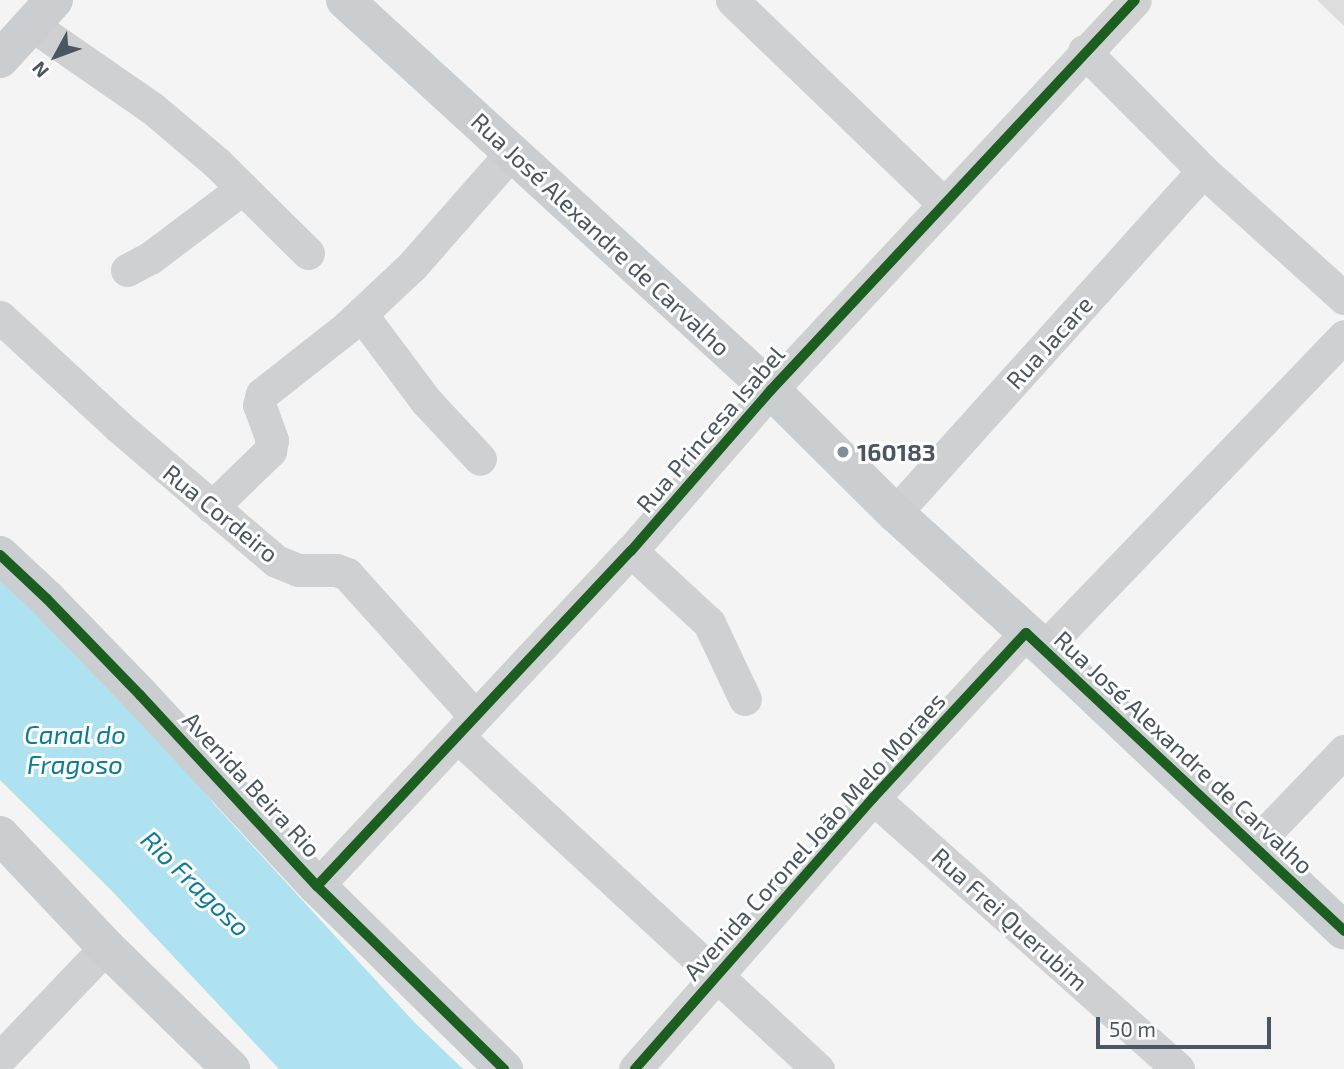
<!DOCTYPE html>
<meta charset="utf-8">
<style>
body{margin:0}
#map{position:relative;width:1344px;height:1069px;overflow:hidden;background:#f4f4f4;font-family:"Exo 2",sans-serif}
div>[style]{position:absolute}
.water>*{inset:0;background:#aee2f0}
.building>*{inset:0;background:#ddddde}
.minor>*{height:33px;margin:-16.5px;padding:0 16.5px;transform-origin:16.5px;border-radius:16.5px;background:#ced0d2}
.major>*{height:38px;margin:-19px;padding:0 19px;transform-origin:19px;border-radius:19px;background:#caced1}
.cycleway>*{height:10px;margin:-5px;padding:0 5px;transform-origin:5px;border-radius:5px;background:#1b5e20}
.dots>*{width:19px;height:19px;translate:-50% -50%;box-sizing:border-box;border:4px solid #fff;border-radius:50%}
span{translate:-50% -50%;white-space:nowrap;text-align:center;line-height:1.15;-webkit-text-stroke:6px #fff;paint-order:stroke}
.street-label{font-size:24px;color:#4a5661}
.poi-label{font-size:24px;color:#4a5661;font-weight:700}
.left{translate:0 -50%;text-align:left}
.water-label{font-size:26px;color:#0c7c9b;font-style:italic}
.north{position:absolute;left:21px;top:21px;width:70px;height:70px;-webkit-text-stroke:5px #fff;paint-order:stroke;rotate:229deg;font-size:19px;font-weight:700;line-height:28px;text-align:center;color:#4a5661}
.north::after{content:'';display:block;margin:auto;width:24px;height:32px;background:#4a5661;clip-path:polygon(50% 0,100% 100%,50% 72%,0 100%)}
.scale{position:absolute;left:1096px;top:1017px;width:175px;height:32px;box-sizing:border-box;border:4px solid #4a5661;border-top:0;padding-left:9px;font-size:21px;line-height:24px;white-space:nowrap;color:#4a5661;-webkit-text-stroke:5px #fff;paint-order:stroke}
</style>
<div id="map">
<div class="water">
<div style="clip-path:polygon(0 572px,92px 652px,215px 805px,414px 1022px,463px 1069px,279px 1069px,110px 889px,0 780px)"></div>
</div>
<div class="building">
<div style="clip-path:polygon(1317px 0,1344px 0,1344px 26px)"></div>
</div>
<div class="minor">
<div style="left:732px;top:0;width:293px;rotate:43.9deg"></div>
<div style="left:32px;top:25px;width:146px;rotate:34.7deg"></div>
<div style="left:152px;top:108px;width:85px;rotate:40.2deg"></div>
<div style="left:217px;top:163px;width:128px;rotate:44.7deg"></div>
<div style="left:1084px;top:51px;width:169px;rotate:45.2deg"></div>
<div style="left:1203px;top:171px;width:190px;rotate:42deg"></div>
<div style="left:127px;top:270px;width:26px;rotate:-28deg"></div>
<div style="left:150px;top:258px;width:116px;rotate:-37deg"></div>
<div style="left:361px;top:314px;width:109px;rotate:53.2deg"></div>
<div style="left:426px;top:401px;width:79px;rotate:47deg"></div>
<div style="left:0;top:317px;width:162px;rotate:42.7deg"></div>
<div style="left:119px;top:427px;width:206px;rotate:40.5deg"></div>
<div style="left:276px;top:561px;width:24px;rotate:22deg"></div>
<div style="left:298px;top:570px;width:38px"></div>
<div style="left:336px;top:570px;width:12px;rotate:20deg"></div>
<div style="left:347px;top:574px;width:191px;rotate:48deg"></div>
<div style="left:212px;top:507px;width:81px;rotate:-44deg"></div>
<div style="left:270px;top:451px;width:11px;rotate:-80deg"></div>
<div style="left:272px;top:440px;width:37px;rotate:-110deg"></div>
<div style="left:259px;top:405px;width:11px;rotate:-75deg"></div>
<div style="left:262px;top:394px;width:108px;rotate:-38.2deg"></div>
<div style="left:347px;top:327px;width:89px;rotate:-43.2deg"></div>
<div style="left:412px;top:266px;width:153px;rotate:-48.7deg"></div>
<div style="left:895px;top:513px;width:460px;rotate:-48deg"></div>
<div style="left:631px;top:551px;width:106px;rotate:42.7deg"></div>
<div style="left:709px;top:623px;width:84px;rotate:64.7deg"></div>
<div style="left:1044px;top:648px;width:433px;rotate:-46.1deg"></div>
<div style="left:458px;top:737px;width:490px;rotate:42.7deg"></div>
<div style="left:873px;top:798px;width:408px;rotate:41.6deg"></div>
<div style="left:1253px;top:846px;width:132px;rotate:-46.2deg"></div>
<div style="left:317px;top:886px;width:459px;rotate:-46.9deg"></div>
<div style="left:631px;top:551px;width:213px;rotate:-49deg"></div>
<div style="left:771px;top:390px;width:533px;rotate:-46.97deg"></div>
<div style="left:0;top:1058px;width:153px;rotate:-46.3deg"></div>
<div style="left:635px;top:1069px;width:361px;rotate:-48.7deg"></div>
<div style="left:873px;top:798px;width:225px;rotate:-47.2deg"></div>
</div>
<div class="major">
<div style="left:345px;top:0;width:578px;rotate:42.47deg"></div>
<div style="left:771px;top:390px;width:175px;rotate:44.8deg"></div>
<div style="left:895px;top:513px;width:201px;rotate:42.2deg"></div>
<div style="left:1044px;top:648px;width:412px;rotate:43.3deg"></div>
<div style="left:0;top:59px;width:80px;rotate:-47.5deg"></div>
<div style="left:0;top:555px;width:64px;rotate:43.1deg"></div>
<div style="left:47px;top:599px;width:134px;rotate:45.9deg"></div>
<div style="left:140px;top:695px;width:260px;rotate:47.2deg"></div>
<div style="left:317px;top:886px;width:262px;rotate:44.4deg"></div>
<div style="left:0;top:835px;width:154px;rotate:46.6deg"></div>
<div style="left:106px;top:947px;width:175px;rotate:44.3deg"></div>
</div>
<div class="cycleway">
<div style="left:0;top:555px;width:64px;rotate:43.1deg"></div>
<div style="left:47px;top:599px;width:134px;rotate:45.9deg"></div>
<div style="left:140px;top:695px;width:260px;rotate:47.2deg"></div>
<div style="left:317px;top:886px;width:262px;rotate:44.4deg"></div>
<div style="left:317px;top:886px;width:459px;rotate:-46.9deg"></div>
<div style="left:631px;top:551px;width:213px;rotate:-49deg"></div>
<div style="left:771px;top:390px;width:533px;rotate:-46.97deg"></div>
<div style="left:635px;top:1069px;width:361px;rotate:-48.7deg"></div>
<div style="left:873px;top:798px;width:225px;rotate:-47.2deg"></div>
<div style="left:1026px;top:633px;width:436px;rotate:43.1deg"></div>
</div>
<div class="dots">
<div style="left:843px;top:452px;background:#868d94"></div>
</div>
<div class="street-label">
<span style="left:601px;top:234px;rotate:43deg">Rua José Alexandre de Carvalho</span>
<span style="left:1049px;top:342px;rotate:-48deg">Rua Jacare</span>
<span style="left:710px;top:429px;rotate:-49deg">Rua Princesa Isabel</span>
<span style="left:221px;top:513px;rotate:39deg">Rua Cordeiro</span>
<span style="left:1184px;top:752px;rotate:43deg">Rua José Alexandre de Carvalho</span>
<span style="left:252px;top:784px;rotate:47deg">Avenida Beira Rio</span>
<span style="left:814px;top:836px;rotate:-48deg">Avenida Coronel João Melo Moraes</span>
<span style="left:1010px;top:919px;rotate:42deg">Rua Frei Querubim</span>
</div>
<div class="poi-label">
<span class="left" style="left:857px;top:452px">160183</span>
</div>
<div class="water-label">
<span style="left:75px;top:749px">Canal do<br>Fragoso</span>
<span style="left:196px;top:883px;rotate:44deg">Rio Fragoso</span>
</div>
<div class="north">N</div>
<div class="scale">50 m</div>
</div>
